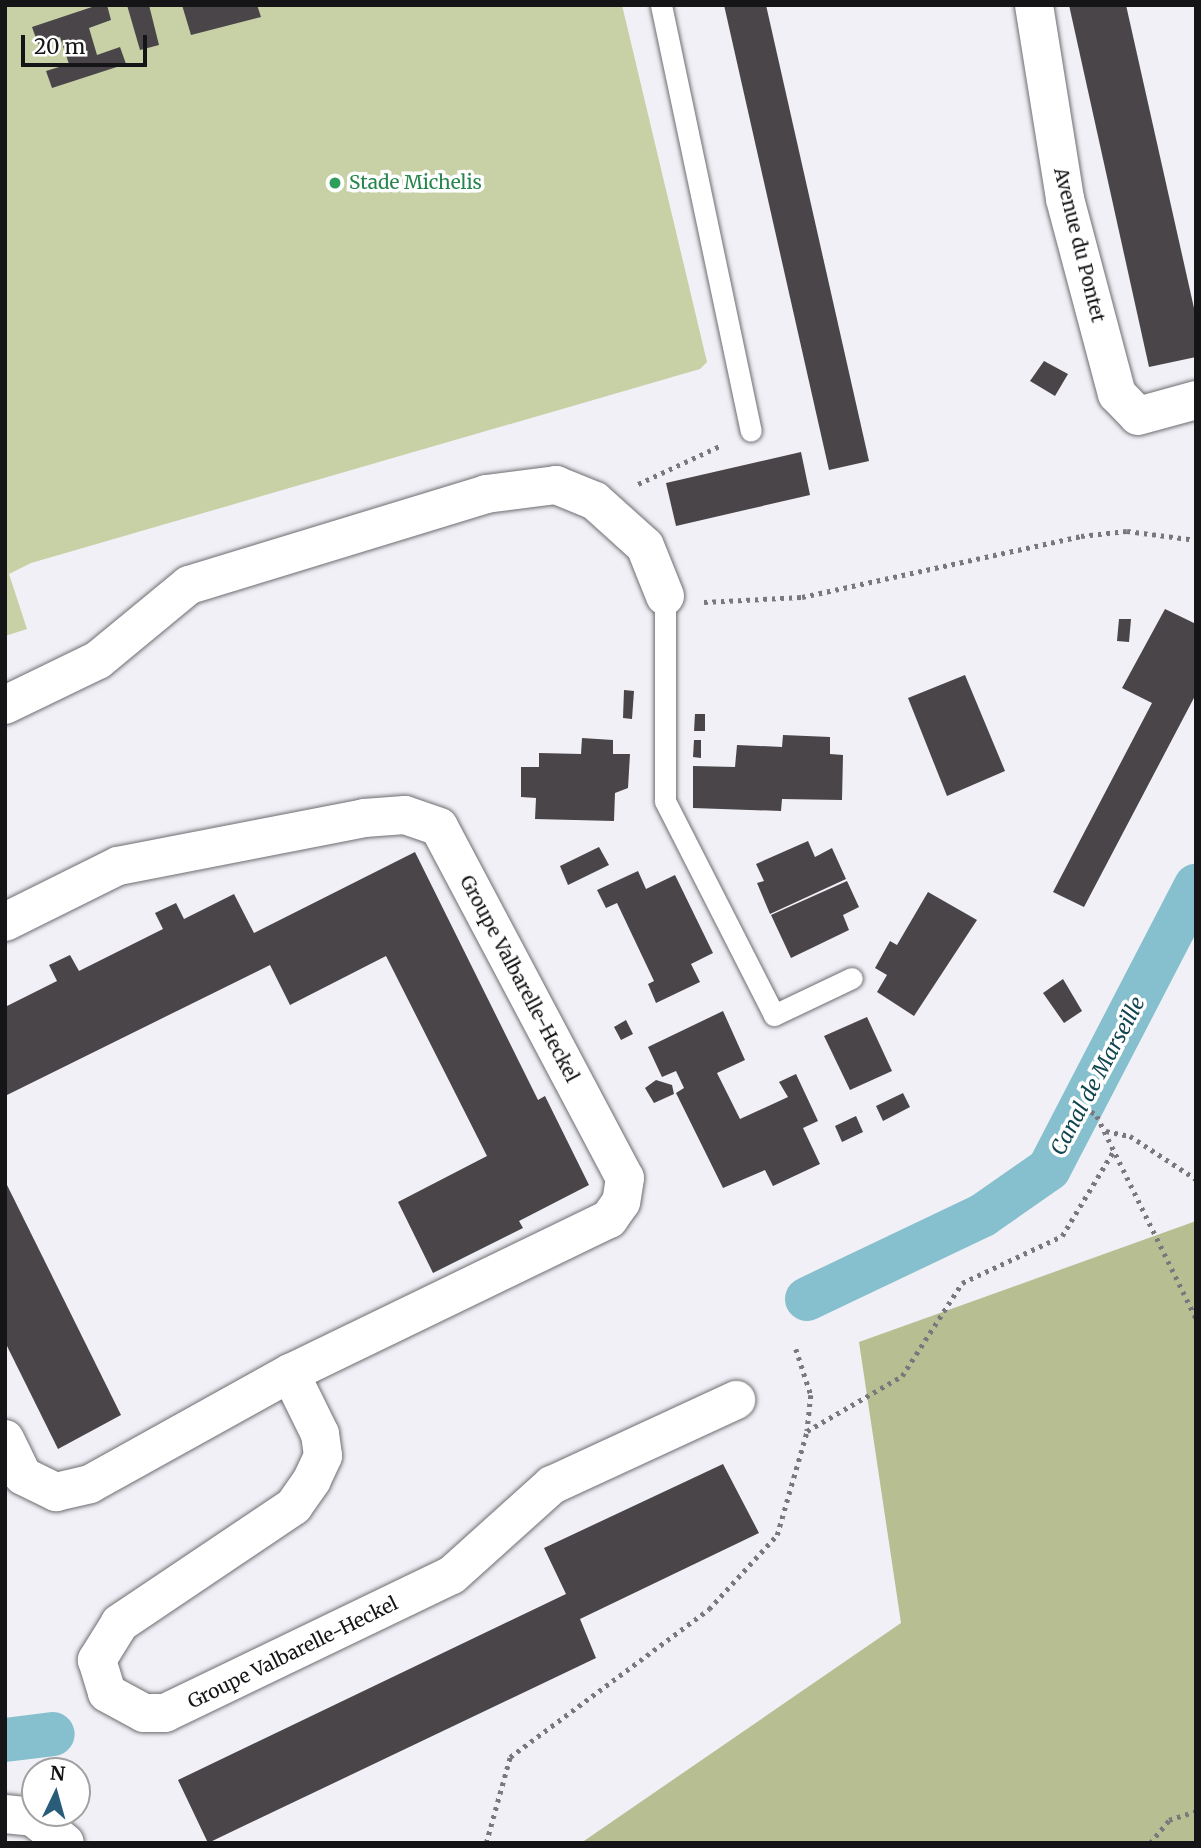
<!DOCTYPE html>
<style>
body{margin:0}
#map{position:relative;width:1201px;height:1848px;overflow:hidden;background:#f0f0f6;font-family:Merriweather,serif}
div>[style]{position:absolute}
.green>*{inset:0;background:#c8d0a5}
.forest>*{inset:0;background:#b7bf92}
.canal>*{height:44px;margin:-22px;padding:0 22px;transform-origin:22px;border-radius:22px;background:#86bfcd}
.building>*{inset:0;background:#494548}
.path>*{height:4.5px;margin-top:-2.25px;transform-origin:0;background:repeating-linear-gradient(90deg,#79797d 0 3.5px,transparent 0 8.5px)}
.roads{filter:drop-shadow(0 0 2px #6d6e72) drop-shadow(0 0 2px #6d6e72)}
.service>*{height:21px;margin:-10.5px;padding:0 10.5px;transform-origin:10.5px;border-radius:10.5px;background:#fff}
.minor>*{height:38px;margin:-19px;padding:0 19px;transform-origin:19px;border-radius:19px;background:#fff}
.dots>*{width:19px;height:19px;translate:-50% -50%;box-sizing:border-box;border:4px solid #fff;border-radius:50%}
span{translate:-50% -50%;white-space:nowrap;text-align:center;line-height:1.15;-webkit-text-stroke:7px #fff;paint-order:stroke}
.leisure-label{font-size:19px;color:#27864d}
.left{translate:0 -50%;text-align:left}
.street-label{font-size:19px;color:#151517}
.water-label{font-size:21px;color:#124550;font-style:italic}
.frame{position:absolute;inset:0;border:7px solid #151517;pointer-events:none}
.north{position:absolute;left:21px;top:1757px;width:70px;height:70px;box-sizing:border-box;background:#fff;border:2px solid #a1a1a2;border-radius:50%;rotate:5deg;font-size:19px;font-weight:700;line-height:28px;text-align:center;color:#151517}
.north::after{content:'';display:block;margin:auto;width:24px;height:32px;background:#285c78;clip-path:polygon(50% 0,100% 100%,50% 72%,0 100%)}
.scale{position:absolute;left:21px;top:35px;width:126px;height:32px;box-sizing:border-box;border:4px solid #151517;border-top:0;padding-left:9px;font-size:21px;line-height:24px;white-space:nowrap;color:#151517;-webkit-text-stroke:5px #fff;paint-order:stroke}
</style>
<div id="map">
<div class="green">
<div style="clip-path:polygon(5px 5px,622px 5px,707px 362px,700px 369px,31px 563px,9px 574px,27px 629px,5px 636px)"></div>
</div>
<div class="forest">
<div style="clip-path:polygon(1196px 1221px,1196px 1843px,581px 1843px,901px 1623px,859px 1342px)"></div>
</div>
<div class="canal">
<div style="left:807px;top:1299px;width:195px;rotate:-25.5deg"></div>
<div style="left:983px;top:1215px;width:80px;rotate:-34.9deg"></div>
<div style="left:1049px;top:1169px;width:319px;rotate:-62.6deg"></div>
<div style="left:5px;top:1740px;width:48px;rotate:-7.1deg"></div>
</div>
<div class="building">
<div style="clip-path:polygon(98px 5px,107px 5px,111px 20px,89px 28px,97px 55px,120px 47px,126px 64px,52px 88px,46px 71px,69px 64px,60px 37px,38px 44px,32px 27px)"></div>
<div style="clip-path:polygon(127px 5px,149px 5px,159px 45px,140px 50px)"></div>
<div style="clip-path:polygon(182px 5px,257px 5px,261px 17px,191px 35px)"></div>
<div style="clip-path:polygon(724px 5px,766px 5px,869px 461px,829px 470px)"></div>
<div style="clip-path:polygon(1069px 5px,1126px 5px,1196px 317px,1196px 357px,1149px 367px)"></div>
<div style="clip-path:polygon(1044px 361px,1068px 374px,1055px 396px,1030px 381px)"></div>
<div style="clip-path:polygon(801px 452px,810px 495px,676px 526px,666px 483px)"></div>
<div style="clip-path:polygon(1165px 609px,1196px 624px,1196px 694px,1084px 907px,1053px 892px,1152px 703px,1122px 688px)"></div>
<div style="clip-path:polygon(1119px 619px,1131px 619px,1129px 642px,1117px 641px)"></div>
<div style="clip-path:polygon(965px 675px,1005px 771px,947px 796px,908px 698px)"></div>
<div style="clip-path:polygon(624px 690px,634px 691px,632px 719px,623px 718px)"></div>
<div style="clip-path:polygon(695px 714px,705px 714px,705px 731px,694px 731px)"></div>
<div style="clip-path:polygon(783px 735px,830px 737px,830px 754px,843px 755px,842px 800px,782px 799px,781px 811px,693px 808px,693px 766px,735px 767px,737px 745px,782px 747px)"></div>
<div style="clip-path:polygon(582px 738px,613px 740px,613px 754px,630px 754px,628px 788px,615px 793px,614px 821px,535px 819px,536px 798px,521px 797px,521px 767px,539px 767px,539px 753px,581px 754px)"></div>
<div style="clip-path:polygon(694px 740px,701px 740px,701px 758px,693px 757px)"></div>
<div style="clip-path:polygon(808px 841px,815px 857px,832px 848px,846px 879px,770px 914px,757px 883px,764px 881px,756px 864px)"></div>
<div style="clip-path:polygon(599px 847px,609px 865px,568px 885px,560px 866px)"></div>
<div style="clip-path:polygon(415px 852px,538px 1100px,545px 1096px,589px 1185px,519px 1221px,523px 1228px,433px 1273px,398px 1202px,487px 1156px,386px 956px,290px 1005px,270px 965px,5px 1096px,5px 1007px,57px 981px,49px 965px,70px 955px,79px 971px,163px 929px,155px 913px,176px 903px,184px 919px,234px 894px,254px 933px)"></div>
<div style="clip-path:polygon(638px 871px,646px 889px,675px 875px,713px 953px,691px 964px,700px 982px,656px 1003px,648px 984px,654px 981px,617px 903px,606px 908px,597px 890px)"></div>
<div style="clip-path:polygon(847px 881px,859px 907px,843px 915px,849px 930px,791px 958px,771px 915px)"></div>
<div style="clip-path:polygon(928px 892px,977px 920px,914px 1016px,877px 992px,887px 975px,875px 968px,890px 941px,897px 945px)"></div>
<div style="clip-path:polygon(1063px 979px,1082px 1011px,1064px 1023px,1043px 993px)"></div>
<div style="clip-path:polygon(723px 1011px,745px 1060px,717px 1073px,740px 1119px,788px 1097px,779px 1082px,796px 1074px,818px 1121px,803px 1128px,820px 1164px,773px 1186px,765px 1170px,723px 1188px,676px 1093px,684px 1088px,676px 1071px,662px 1077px,648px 1047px)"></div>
<div style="clip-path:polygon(867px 1017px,892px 1071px,850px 1090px,824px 1036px)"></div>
<div style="clip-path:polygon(626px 1020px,633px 1034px,621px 1040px,614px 1027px)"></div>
<div style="clip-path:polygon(656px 1080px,672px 1085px,674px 1094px,654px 1103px,645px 1088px)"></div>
<div style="clip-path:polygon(903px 1093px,910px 1107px,883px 1121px,876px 1106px)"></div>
<div style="clip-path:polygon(856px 1116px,863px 1132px,842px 1142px,835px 1126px)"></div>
<div style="clip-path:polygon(5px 1181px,121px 1415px,58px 1449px,5px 1342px)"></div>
<div style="clip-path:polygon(723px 1464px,759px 1533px,580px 1619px,596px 1658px,208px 1843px,178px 1780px,566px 1594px,544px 1548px)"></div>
</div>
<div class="path">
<div style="left:638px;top:484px;width:93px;rotate:-24.9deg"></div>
<div style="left:704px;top:602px;width:98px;rotate:-2.9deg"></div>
<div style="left:802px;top:597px;width:286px;rotate:-12.3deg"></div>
<div style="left:1081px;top:536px;width:46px;rotate:-6.2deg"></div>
<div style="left:1127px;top:531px;width:70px;rotate:7.4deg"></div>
<div style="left:1078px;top:1101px;width:24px;rotate:38deg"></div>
<div style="left:1097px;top:1116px;width:225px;rotate:63.9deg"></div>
<div style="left:1106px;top:1131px;width:25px;rotate:12deg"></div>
<div style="left:1130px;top:1136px;width:79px;rotate:33.1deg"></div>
<div style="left:796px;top:1349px;width:48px;rotate:71.9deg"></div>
<div style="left:811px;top:1395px;width:36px;rotate:96deg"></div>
<div style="left:486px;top:1843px;width:89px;rotate:-74.4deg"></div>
<div style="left:510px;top:1757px;width:248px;rotate:-36.6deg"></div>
<div style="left:709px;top:1609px;width:100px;rotate:-47.4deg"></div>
<div style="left:777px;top:1535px;width:108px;rotate:-73.9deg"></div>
<div style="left:807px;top:1431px;width:110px;rotate:-30.1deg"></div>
<div style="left:902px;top:1376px;width:111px;rotate:-57.2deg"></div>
<div style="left:962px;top:1283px;width:110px;rotate:-25.2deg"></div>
<div style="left:1062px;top:1236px;width:100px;rotate:-58.8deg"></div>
<div style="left:1150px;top:1843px;width:30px;rotate:-50deg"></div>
<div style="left:1169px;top:1820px;width:28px;rotate:-18deg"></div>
</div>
<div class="roads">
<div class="service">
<div style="left:661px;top:5px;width:435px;rotate:78.1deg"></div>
<div style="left:665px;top:596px;width:205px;rotate:90deg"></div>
<div style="left:665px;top:801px;width:240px;rotate:63deg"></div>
<div style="left:774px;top:1015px;width:86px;rotate:-25.4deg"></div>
</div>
<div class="minor">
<div style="left:1034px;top:5px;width:196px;rotate:80.9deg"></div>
<div style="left:1065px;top:199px;width:202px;rotate:75.1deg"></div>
<div style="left:1117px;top:394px;width:30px;rotate:46deg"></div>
<div style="left:1138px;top:416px;width:60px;rotate:-15.4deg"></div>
<div style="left:5px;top:705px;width:103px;rotate:-25.8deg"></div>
<div style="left:98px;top:660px;width:118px;rotate:-39.5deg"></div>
<div style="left:189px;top:585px;width:311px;rotate:-17deg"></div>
<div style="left:486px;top:494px;width:71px;rotate:-7.3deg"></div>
<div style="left:556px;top:485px;width:42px;rotate:22.3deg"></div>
<div style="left:595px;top:501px;width:67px;rotate:42deg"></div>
<div style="left:645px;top:546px;width:54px;rotate:68.2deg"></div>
<div style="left:5px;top:922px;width:126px;rotate:-26.4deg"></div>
<div style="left:118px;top:866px;width:251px;rotate:-11deg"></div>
<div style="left:364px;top:818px;width:41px;rotate:-4.2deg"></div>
<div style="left:405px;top:815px;width:36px;rotate:19deg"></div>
<div style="left:439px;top:827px;width:397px;rotate:62.1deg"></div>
<div style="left:625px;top:1178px;width:24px;rotate:99deg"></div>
<div style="left:621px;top:1202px;width:21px;rotate:125deg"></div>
<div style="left:609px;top:1219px;width:354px;rotate:154.2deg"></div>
<div style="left:5px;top:1439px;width:41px;rotate:64.1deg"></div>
<div style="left:23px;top:1476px;width:37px;rotate:26deg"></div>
<div style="left:56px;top:1492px;width:35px;rotate:-13deg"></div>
<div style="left:90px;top:1484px;width:229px;rotate:-29deg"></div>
<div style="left:290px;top:1373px;width:68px;rotate:63.8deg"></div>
<div style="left:320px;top:1434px;width:22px;rotate:82deg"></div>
<div style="left:323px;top:1456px;width:26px;rotate:115deg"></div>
<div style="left:312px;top:1480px;width:32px;rotate:125deg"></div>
<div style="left:294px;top:1506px;width:210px;rotate:146.1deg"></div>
<div style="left:120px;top:1623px;width:44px;rotate:121.9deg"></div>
<div style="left:97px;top:1660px;width:34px;rotate:73deg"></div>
<div style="left:107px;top:1693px;width:42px;rotate:28.4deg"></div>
<div style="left:144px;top:1713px;width:21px"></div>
<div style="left:165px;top:1713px;width:318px;rotate:-25.7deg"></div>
<div style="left:452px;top:1575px;width:135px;rotate:-42deg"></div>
<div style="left:552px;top:1485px;width:203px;rotate:-24.8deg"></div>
<div style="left:5px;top:1814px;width:28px;rotate:6deg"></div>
<div style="left:33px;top:1817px;width:41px;rotate:39.1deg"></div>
</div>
</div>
<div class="dots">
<div style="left:335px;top:183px;background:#2e9e5b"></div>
</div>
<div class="leisure-label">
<span class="left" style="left:349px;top:183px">Stade Michelis</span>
</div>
<div class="street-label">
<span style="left:1079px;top:245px;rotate:76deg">Avenue du Pontet</span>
<span style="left:519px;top:979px;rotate:62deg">Groupe Valbarelle-Heckel</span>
<span style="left:293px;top:1653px;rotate:-26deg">Groupe Valbarelle-Heckel</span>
</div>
<div class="water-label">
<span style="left:1098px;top:1076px;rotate:-62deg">Canal de Marseille</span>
</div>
<div class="frame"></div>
<div class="north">N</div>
<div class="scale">20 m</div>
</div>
